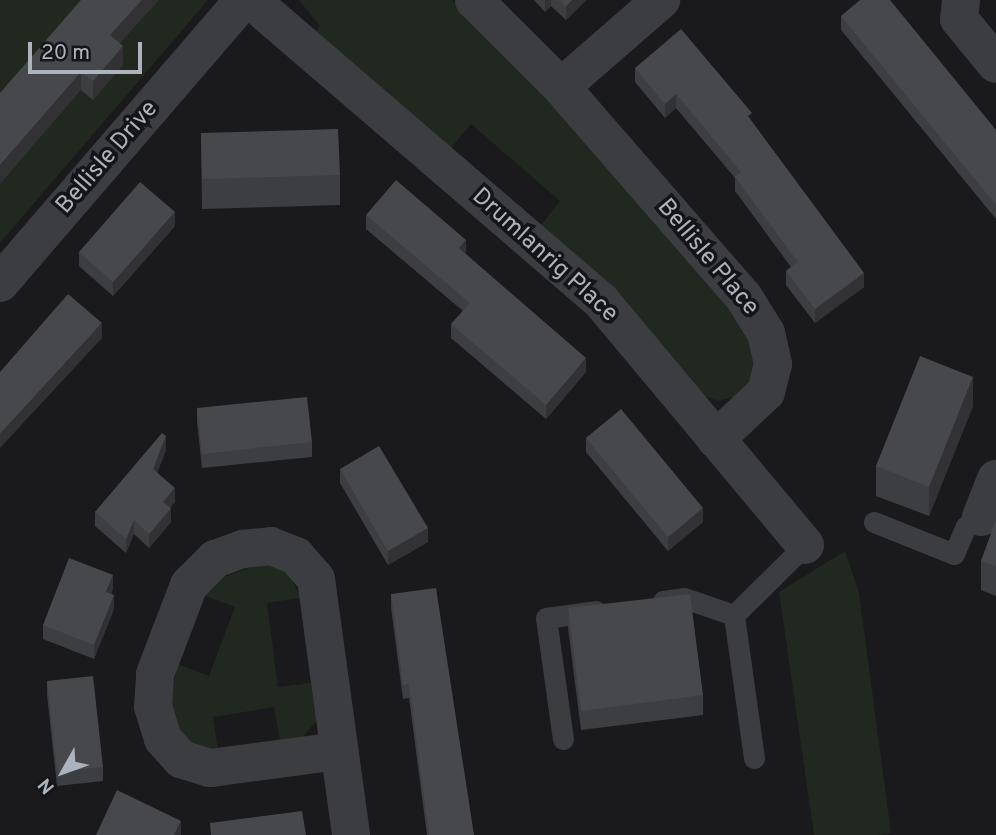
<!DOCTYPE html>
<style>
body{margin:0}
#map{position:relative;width:996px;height:835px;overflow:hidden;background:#1a1a1c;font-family:Overpass,sans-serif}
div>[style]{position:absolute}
.green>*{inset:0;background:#202820}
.lane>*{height:21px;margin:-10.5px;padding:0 10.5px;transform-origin:10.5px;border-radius:10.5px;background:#3b3d41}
.street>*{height:38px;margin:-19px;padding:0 19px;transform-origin:19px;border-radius:19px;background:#3b3d41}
.wall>*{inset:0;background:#3d3e41}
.shaded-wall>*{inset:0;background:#323235}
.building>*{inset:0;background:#47484c}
span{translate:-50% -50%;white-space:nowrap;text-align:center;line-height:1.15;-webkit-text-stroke:7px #151517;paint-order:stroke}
.street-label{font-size:24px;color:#adb3bc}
.north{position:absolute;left:28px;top:737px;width:70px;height:70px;-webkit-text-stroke:5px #151517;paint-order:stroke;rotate:230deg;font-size:19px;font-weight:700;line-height:28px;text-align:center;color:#adb3bc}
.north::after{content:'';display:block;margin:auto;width:24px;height:32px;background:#adb3bc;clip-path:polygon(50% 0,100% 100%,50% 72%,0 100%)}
.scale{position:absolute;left:28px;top:42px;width:114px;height:32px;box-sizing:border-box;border:4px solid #adb3bc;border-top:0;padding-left:9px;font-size:21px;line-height:24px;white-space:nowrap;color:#adb3bc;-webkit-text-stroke:5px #151517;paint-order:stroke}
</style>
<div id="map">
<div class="green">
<div style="clip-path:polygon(0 0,208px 0,0 243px)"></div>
<div style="clip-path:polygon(299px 0,452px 0,548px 96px,717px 288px,756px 350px,754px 378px,741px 395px,718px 401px,698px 393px,541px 225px,560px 201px,471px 124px,451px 148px,315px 34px,320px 26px)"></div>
<div style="clip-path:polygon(845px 551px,859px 593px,891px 833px,878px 835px,814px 835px,779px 592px)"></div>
<div style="clip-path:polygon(260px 564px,278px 567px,290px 575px,300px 598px,267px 603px,278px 687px,311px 683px,317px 720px,303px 737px,280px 740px,274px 707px,213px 717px,218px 750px,187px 743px,169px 714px,177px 664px,209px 676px,235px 607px,203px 595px,219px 579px)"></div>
</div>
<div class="lane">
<div style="left:874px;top:522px;width:86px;rotate:21.8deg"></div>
<div style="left:954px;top:554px;width:30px;rotate:-67deg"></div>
<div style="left:966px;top:526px;width:17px;rotate:-31deg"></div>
<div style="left:663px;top:601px;width:21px;rotate:-8deg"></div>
<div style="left:684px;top:598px;width:53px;rotate:18.8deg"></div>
<div style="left:563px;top:739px;width:122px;rotate:-98deg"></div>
<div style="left:546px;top:618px;width:50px;rotate:-8deg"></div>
<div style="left:754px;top:758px;width:144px;rotate:-98deg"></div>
<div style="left:734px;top:615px;width:100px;rotate:-44.6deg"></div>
</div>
<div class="street">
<div style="left:251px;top:0;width:462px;rotate:40.7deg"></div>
<div style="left:601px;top:301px;width:318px;rotate:50.1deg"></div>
<div style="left:474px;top:0;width:123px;rotate:45deg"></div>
<div style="left:561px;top:87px;width:277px;rotate:49deg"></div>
<div style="left:743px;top:296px;width:44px;rotate:58.1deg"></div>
<div style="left:766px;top:333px;width:32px;rotate:77deg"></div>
<div style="left:773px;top:364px;width:29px;rotate:104deg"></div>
<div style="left:766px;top:392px;width:69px;rotate:136.8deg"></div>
<div style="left:961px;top:0;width:19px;rotate:96deg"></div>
<div style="left:959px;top:19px;width:58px;rotate:50.6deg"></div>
<div style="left:561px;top:87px;width:133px;rotate:-41deg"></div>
<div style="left:0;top:283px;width:373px;rotate:-49.3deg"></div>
<div style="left:981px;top:517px;width:41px;rotate:-68.5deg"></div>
<div style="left:338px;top:751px;width:129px;rotate:172.4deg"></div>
<div style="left:210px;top:768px;width:30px;rotate:-163deg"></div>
<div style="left:181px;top:759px;width:27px;rotate:-132deg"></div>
<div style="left:163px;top:739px;width:34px;rotate:-107deg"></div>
<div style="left:153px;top:706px;width:32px;rotate:-86deg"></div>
<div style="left:155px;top:674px;width:95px;rotate:-69.1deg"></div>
<div style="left:189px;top:585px;width:37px;rotate:-45deg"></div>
<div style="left:215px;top:559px;width:30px;rotate:-20deg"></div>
<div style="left:243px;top:549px;width:28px;rotate:-6deg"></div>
<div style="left:271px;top:546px;width:27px;rotate:22deg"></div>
<div style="left:296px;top:556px;width:30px;rotate:49deg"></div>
<div style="left:316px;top:579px;width:258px;rotate:82.2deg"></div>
</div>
<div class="wall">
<div style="clip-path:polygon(81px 0,120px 43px,123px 65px,93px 100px,81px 90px)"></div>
<div style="clip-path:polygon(534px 0,586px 0,566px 20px,551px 6px,545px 12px)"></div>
<div style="clip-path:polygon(841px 16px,996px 130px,996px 219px,841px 30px)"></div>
<div style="clip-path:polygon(635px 68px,752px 122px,864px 287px,815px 323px,786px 285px,786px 271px,791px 267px,735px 191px,735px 178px,676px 108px,665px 118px,635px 82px)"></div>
<div style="clip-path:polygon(201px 133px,340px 175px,340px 205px,202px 209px)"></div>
<div style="clip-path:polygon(366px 215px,586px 372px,546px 419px,451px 338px,451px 324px,463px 311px,366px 229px)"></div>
<div style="clip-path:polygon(175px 226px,113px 296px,79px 266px,79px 252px)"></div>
<div style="clip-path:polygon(973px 406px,929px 516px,876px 496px,876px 466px)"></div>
<div style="clip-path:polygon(197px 408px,312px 442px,312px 457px,202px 468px,197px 422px)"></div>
<div style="clip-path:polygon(586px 438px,703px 522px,668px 551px,586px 452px)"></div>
<div style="clip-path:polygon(166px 450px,157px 473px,175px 502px,170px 507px,171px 522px,149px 548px,134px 534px,126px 553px,95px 526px,95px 512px)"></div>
<div style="clip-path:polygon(340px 469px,428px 542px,388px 565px,340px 483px)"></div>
<div style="clip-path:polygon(996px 523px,996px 596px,981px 590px,981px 561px)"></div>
<div style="clip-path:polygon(113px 589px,111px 594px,114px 609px,94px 659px,43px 639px,43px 625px)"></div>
<div style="clip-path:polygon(391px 594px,474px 835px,427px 835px,409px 698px,403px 699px,391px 608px)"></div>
<div style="clip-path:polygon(568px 608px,703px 695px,703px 715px,581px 730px,568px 628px)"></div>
<div style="clip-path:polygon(47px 681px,103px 767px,103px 781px,57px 786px,47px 695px)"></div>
</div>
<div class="shaded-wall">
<div style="clip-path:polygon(142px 0,159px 0,110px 54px,110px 35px)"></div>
<div style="clip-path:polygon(545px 0,551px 0,551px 6px,545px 12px)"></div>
<div style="clip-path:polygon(572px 0,586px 0,566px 20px,566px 6px)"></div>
<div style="clip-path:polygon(123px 46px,123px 65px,93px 100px,93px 81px)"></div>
<div style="clip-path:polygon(81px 72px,81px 90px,0 184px,0 165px)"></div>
<div style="clip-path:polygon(676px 94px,676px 108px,665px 118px,665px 104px)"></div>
<div style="clip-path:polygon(175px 212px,175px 226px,113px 296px,113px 282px)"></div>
<div style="clip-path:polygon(466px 240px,466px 254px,459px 248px)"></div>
<div style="clip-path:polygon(864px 273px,864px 287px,815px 323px,815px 309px)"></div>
<div style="clip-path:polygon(102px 323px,102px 338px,0 448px,0 434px)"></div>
<div style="clip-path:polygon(586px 358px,586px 372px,546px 419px,546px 405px)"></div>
<div style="clip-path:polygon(973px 377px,973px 406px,929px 516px,929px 487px)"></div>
<div style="clip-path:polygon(166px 436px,166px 450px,153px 483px,153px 469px)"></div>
<div style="clip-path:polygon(175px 488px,175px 502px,163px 516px,163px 502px)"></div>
<div style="clip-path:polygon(171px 508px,171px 522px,149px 548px,149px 534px)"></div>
<div style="clip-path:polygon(703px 508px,703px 522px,668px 551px,668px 537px)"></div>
<div style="clip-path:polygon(134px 520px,134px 534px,126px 553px,126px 539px)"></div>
<div style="clip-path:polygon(428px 528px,428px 542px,388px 565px,388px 551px)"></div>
<div style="clip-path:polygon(113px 575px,113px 589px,106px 606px,106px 592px)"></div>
<div style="clip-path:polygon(114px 595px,114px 609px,94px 659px,94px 645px)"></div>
<div style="clip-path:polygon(181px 821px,181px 835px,174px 835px)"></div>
</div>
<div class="building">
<div style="clip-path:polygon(81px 0,142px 0,110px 35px,123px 46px,93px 81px,81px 72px,0 165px,0 93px)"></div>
<div style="clip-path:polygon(559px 0,572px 0,566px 6px)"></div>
<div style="clip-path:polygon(860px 0,890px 0,996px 130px,996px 205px,841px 16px)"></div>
<div style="clip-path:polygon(681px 29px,752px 113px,748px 116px,864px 273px,815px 309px,786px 271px,798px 262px,735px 177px,741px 172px,676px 94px,665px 104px,635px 68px)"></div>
<div style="clip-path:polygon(338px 129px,340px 175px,202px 179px,201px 133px)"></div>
<div style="clip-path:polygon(396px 180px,466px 240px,459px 248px,586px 358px,546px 405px,451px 324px,470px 303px,366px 215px)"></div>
<div style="clip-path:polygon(140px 182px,175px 212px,113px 282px,79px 252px)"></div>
<div style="clip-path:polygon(68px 294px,102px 323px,0 434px,0 372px)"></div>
<div style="clip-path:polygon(920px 356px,973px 377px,929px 487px,876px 466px)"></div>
<div style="clip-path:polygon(307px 397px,312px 442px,202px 454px,197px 408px)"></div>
<div style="clip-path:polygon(621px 409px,703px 508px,668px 537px,586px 438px)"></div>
<div style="clip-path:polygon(162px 433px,166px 436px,153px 469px,175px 488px,163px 502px,171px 508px,149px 534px,134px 520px,126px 539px,95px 512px)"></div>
<div style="clip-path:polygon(379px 446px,428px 528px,388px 551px,340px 469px)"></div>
<div style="clip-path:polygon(995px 522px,996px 523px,996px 566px,981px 561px)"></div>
<div style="clip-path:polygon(69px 558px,113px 575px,106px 592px,114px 595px,94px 645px,43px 625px)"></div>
<div style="clip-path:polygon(436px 588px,474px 835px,429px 835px,409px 684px,403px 685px,391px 594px)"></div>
<div style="clip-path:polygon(690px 594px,703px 695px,581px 711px,568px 608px)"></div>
<div style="clip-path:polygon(93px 676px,103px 767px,57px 772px,47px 681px)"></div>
<div style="clip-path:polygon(117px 790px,181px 821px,174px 835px,96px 835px)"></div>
<div style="clip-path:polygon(302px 811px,306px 835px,211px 835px,210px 823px)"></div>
</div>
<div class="street-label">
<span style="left:108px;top:158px;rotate:-49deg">Bellisle Drive</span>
<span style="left:544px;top:256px;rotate:42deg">Drumlanrig Place</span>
<span style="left:707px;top:258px;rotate:50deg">Bellisle Place</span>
</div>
<div class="north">N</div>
<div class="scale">20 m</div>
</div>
